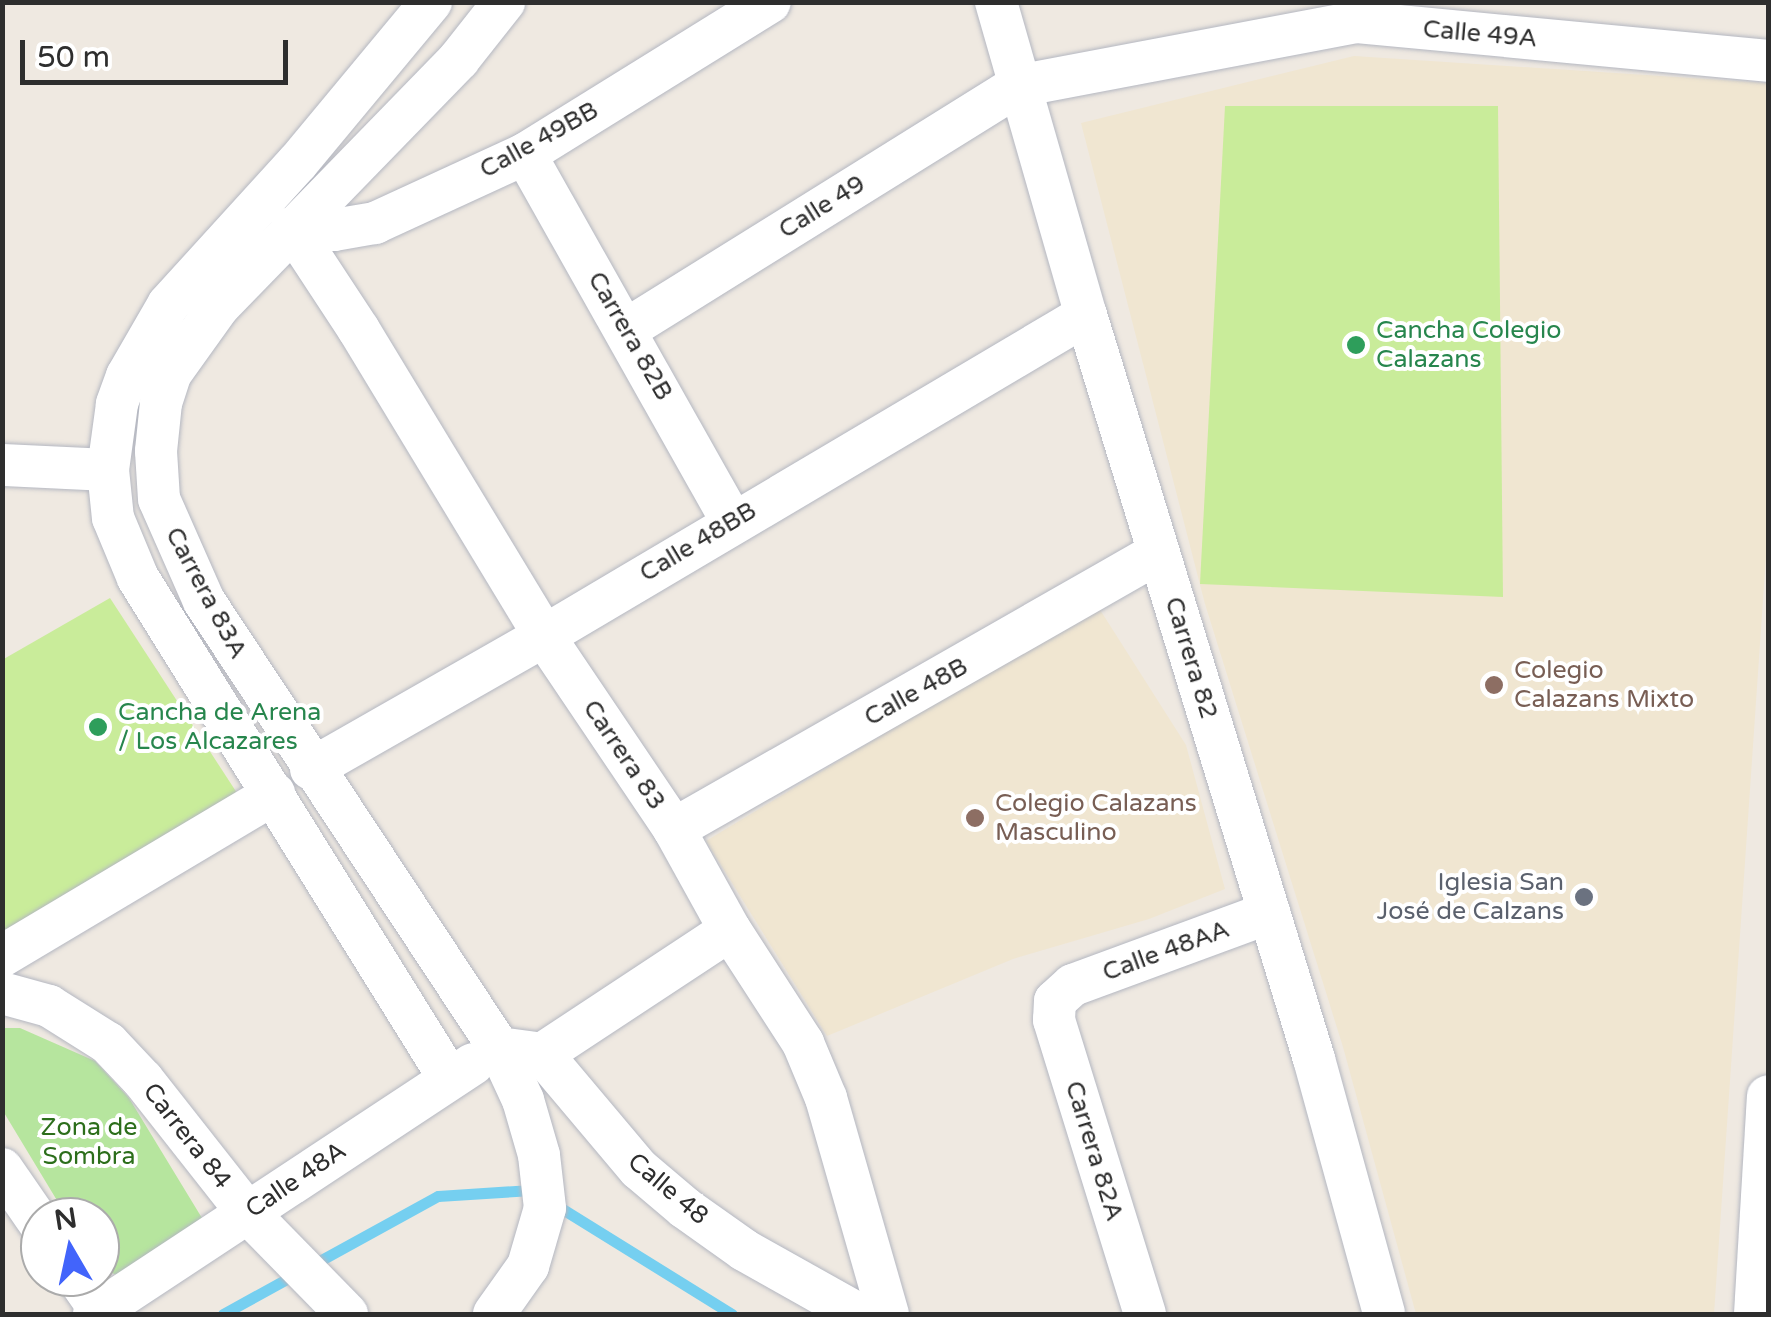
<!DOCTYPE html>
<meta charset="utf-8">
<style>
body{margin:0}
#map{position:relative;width:1771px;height:1317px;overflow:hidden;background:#efe9e1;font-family:"Varela Round",sans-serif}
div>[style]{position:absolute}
.education>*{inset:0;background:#f0e6d1}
.green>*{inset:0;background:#b6e59e}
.pitch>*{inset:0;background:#c9ec9a}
.stream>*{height:11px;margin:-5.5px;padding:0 5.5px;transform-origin:5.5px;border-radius:5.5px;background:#75cff0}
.roads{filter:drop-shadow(0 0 2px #b4b7c1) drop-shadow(0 0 2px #b4b7c1)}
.minor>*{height:42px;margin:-21px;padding:0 21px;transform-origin:21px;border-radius:21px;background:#fff}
.dots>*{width:28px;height:28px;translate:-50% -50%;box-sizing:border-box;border:5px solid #fff;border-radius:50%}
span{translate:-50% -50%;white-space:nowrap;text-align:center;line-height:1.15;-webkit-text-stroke:8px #fff;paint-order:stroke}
.street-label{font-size:25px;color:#2e2e2e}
.leisure-label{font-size:25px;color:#27864d}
.left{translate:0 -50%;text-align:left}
.education-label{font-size:25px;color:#785e54}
.worship-label{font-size:25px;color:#5b616d}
.right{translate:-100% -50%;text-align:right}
.park-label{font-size:25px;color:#2c6e1b}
.frame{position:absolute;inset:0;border:5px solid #2e2e2e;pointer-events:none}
.north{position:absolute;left:20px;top:1197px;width:100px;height:100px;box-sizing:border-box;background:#fff;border:2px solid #ababab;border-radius:50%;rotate:351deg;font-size:28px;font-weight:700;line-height:40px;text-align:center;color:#2e2e2e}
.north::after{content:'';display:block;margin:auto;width:35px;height:45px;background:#4264fb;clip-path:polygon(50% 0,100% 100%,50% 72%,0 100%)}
.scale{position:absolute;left:20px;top:40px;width:268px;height:45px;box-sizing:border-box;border:5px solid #2e2e2e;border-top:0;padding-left:12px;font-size:30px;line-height:35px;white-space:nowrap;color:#2e2e2e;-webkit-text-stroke:8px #fff;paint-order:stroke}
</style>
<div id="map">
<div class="education">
<div style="clip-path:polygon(1354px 56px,1768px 83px,1768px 527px,1714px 1314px,1416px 1314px,1343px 1047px,1205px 604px,1081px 123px)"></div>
<div style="clip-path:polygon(1097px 605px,1186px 745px,1225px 889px,1149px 919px,1013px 959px,827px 1036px,706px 841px)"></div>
</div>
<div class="green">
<div style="clip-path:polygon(3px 1028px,20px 1028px,95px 1061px,129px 1098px,205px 1223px,126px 1279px,105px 1270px,100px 1263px,100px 1217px,67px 1217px,3px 1111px)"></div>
</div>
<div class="pitch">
<div style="clip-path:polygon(1225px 106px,1498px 106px,1503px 597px,1200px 584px)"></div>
<div style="clip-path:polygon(110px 598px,237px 793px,2px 933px,2px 660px)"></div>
</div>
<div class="stream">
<div style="left:556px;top:1205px;width:207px;rotate:31.8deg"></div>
<div style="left:223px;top:1314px;width:245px;rotate:-28.8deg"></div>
<div style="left:438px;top:1196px;width:94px;rotate:-3.7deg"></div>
</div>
<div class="roads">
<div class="minor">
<div style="left:431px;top:2px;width:208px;rotate:129.7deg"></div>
<div style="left:298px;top:162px;width:193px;rotate:132.3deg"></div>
<div style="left:168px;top:305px;width:82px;rotate:120deg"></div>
<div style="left:127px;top:376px;width:30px;rotate:110deg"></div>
<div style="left:117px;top:404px;width:67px;rotate:97.8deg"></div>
<div style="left:108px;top:470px;width:48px;rotate:84.1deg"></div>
<div style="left:113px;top:518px;width:65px;rotate:67.4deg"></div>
<div style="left:138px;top:578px;width:589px;rotate:58.12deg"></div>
<div style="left:996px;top:2px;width:326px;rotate:74deg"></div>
<div style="left:1086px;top:315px;width:778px;rotate:72.96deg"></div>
<div style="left:1314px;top:1059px;width:264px;rotate:74.6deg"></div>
<div style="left:525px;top:154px;width:421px;rotate:60.6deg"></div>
<div style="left:292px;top:228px;width:122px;rotate:56.7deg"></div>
<div style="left:359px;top:330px;width:358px;rotate:58.8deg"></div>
<div style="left:544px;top:636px;width:233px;rotate:56deg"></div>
<div style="left:674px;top:829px;width:115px;rotate:61deg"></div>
<div style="left:730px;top:930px;width:135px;rotate:57.1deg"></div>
<div style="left:803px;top:1043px;width:60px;rotate:67.3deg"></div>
<div style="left:826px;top:1098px;width:225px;rotate:74deg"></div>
<div style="left:292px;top:228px;width:42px;rotate:2.7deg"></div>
<div style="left:334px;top:230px;width:42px;rotate:-9.7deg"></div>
<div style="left:375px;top:223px;width:165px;rotate:-24.7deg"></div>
<div style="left:525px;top:154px;width:288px;rotate:-31.8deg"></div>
<div style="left:627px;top:329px;width:460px;rotate:-31.9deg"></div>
<div style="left:1018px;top:86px;width:345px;rotate:-10.7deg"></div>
<div style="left:1357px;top:22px;width:413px;rotate:5.4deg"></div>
<div style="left:2px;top:465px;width:106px;rotate:2.7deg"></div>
<div style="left:311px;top:769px;width:268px;rotate:-29.7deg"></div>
<div style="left:544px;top:636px;width:630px;rotate:-30.64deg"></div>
<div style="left:674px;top:829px;width:557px;rotate:-29.69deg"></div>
<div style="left:2px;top:956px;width:317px;rotate:-30.8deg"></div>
<div style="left:2px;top:993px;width:49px;rotate:15.5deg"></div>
<div style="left:49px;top:1006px;width:70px;rotate:32.1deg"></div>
<div style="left:108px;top:1043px;width:51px;rotate:46.6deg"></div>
<div style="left:143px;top:1080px;width:168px;rotate:51.8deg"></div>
<div style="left:247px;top:1212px;width:143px;rotate:45.6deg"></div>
<div style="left:499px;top:1048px;width:43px;rotate:7.9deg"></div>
<div style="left:542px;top:1054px;width:150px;rotate:49.9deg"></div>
<div style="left:639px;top:1169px;width:60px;rotate:40.3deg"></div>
<div style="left:685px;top:1208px;width:72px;rotate:35.4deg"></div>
<div style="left:744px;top:1250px;width:131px;rotate:29.3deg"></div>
<div style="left:542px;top:1054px;width:225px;rotate:-33.4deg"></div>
<div style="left:2px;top:1169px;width:67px;rotate:55.4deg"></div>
<div style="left:77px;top:1277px;width:40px;rotate:55.1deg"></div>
<div style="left:94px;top:1314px;width:454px;rotate:-33.4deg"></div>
<div style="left:494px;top:1314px;width:59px;rotate:-54.7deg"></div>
<div style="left:528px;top:1266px;width:60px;rotate:-73.7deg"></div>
<div style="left:545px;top:1208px;width:53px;rotate:-96.5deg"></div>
<div style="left:539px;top:1155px;width:57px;rotate:-106.2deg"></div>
<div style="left:523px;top:1100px;width:57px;rotate:-114.8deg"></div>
<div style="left:499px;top:1048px;width:536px;rotate:-123.42deg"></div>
<div style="left:204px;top:601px;width:111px;rotate:-113.8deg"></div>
<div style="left:159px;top:499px;width:48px;rotate:-93.6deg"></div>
<div style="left:156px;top:451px;width:48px;rotate:-84.1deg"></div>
<div style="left:161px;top:403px;width:32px;rotate:-72deg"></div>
<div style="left:171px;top:373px;width:82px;rotate:-54.4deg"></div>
<div style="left:219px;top:306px;width:344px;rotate:-45.8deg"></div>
<div style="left:459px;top:59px;width:73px;rotate:-51.7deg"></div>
<div style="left:1145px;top:1314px;width:308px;rotate:-107.2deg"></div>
<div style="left:1054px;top:1020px;width:19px;rotate:-87deg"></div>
<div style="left:1055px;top:1001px;width:24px;rotate:-42deg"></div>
<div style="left:1073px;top:985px;width:209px;rotate:-20.2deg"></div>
<div style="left:1755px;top:1314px;width:218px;rotate:-86.6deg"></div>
</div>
</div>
<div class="dots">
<div style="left:1356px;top:345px;background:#2e9e5b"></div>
<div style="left:1494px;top:685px;background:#8d6e63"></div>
<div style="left:98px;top:727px;background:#2e9e5b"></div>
<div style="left:975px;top:818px;background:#8d6e63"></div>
<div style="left:1584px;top:897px;background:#6b7280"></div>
</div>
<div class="street-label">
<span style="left:1480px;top:34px;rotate:5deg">Calle 49A</span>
<span style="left:539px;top:140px;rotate:-29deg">Calle 49BB</span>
<span style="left:822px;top:207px;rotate:-32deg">Calle 49</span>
<span style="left:630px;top:336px;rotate:60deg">Carrera 82B</span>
<span style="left:698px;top:542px;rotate:-31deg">Calle 48BB</span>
<span style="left:206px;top:593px;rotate:62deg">Carrera 83A</span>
<span style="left:1191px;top:658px;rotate:73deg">Carrera 82</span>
<span style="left:916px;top:692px;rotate:-29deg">Calle 48B</span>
<span style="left:624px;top:755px;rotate:56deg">Carrera 83</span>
<span style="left:1166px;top:951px;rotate:-20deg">Calle 48AA</span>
<span style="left:187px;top:1136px;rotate:52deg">Carrera 84</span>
<span style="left:1094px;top:1151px;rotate:73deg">Carrera 82A</span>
<span style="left:296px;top:1180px;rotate:-34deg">Calle 48A</span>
<span style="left:668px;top:1189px;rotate:40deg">Calle 48</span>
</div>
<div class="leisure-label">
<span class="left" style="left:1376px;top:345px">Cancha Colegio<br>Calazans</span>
<span class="left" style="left:118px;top:727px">Cancha de Arena<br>/ Los Alcazares</span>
</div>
<div class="education-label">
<span class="left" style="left:1514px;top:685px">Colegio<br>Calazans Mixto</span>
<span class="left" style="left:995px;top:818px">Colegio Calazans<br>Masculino</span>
</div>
<div class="worship-label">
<span class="right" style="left:1564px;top:897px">Iglesia San<br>José de Calzans</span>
</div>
<div class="park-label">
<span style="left:89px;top:1142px">Zona de<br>Sombra</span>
</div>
<div class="frame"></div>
<div class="north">N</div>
<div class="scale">50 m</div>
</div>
